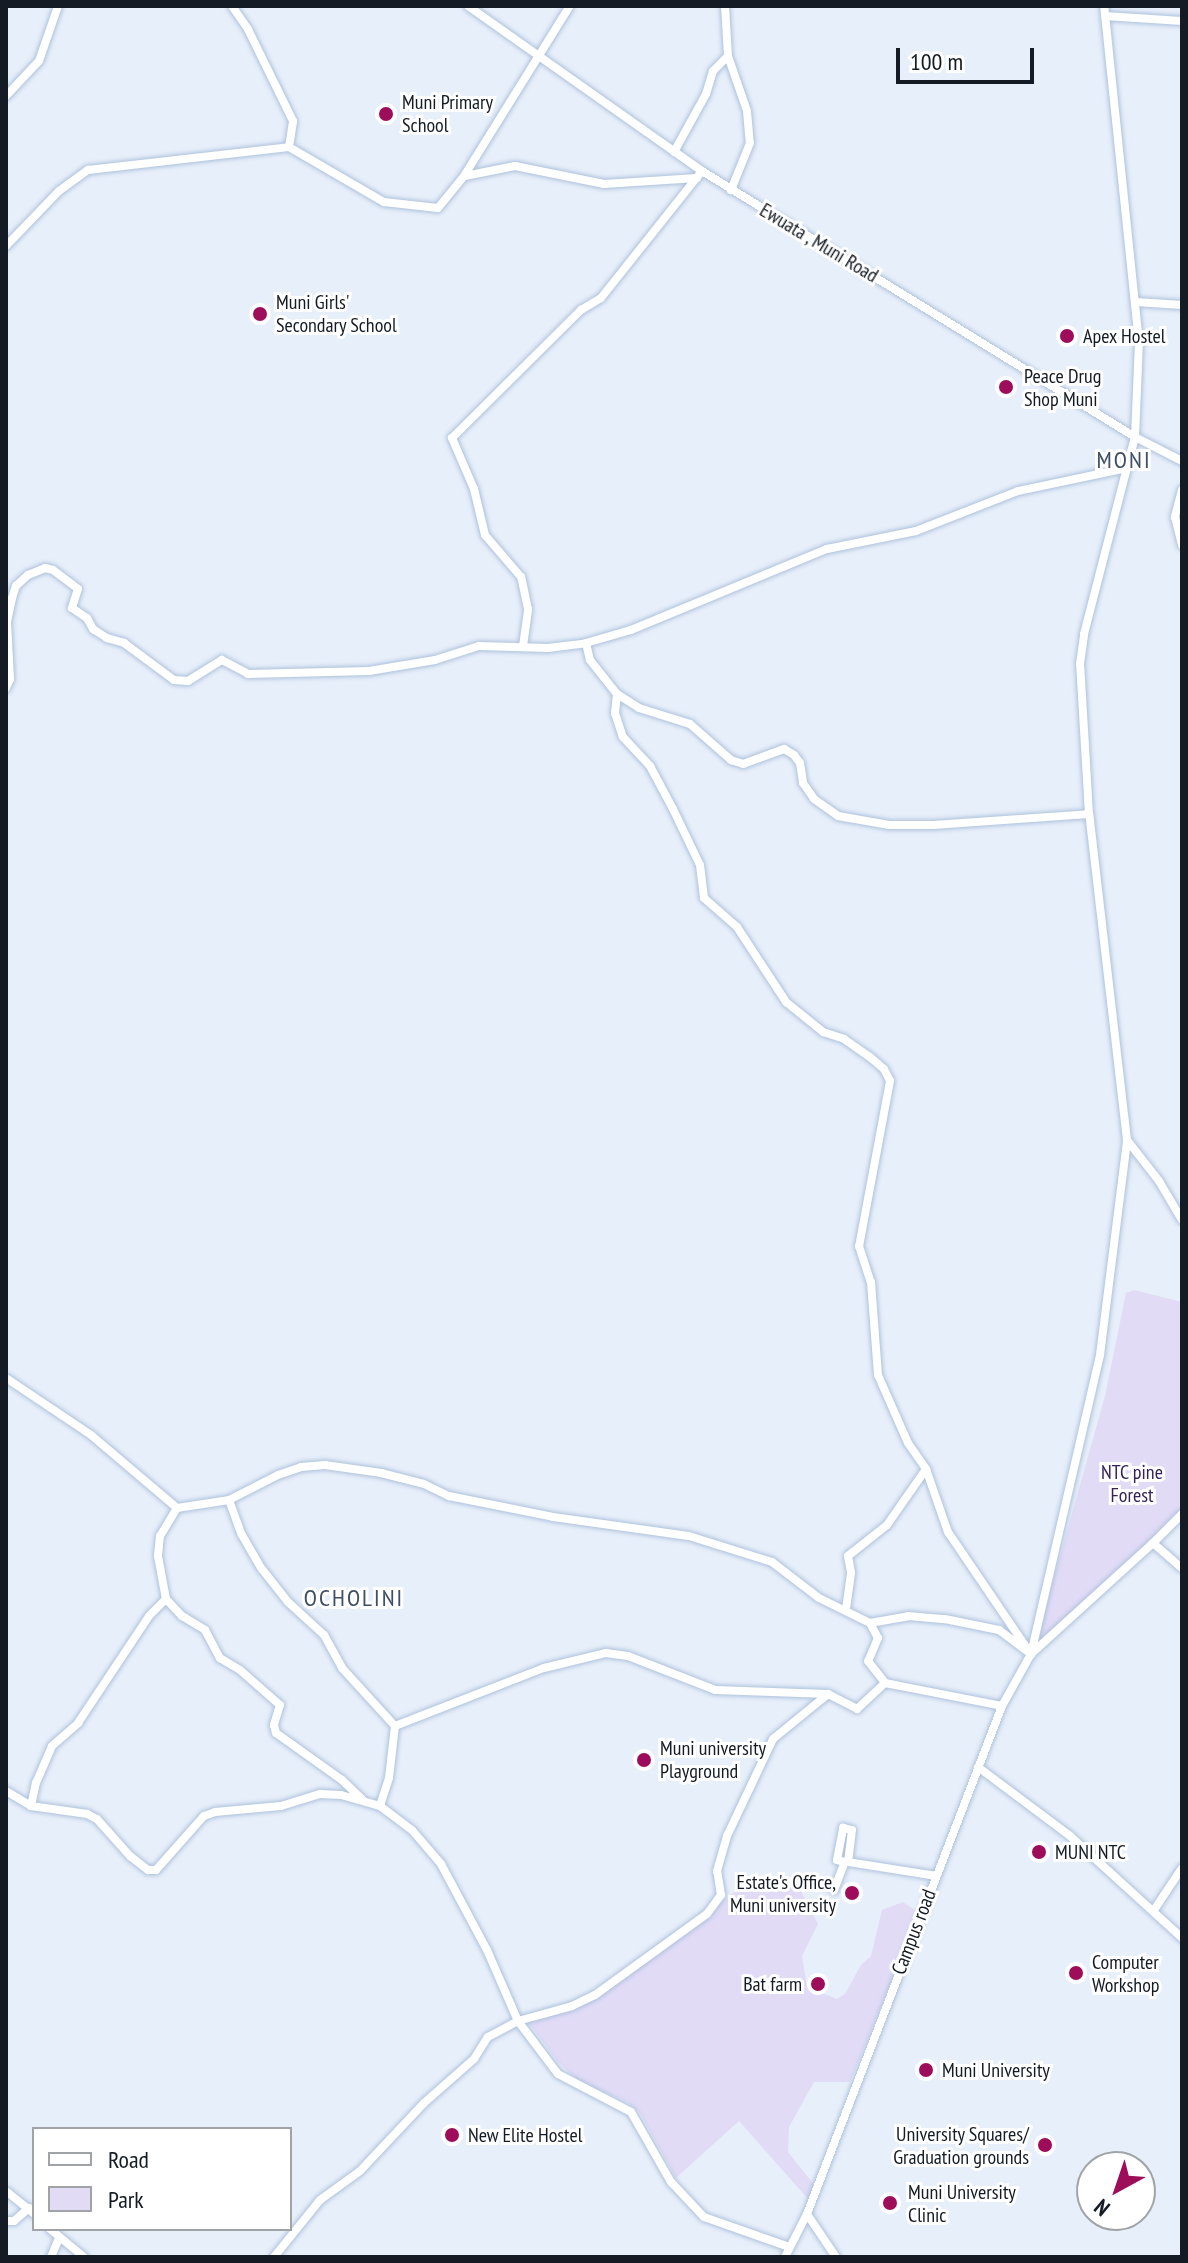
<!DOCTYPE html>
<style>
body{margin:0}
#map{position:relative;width:1188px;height:2263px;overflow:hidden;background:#e7effa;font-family:"PT Sans Narrow",sans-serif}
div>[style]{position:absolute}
.green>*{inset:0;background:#e1dbf6}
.roads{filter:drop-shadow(0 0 2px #aec2dc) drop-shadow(0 0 2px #aec2dc)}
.minor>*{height:8px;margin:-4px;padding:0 4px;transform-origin:4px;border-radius:4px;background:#fff}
.dots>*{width:22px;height:22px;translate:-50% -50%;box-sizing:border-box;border:4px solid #fff;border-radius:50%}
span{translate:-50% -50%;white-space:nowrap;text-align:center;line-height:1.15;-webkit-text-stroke:6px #fff;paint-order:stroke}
.poi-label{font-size:20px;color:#141b24}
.left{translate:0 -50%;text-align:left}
.right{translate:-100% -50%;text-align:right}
.street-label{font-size:20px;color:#141b24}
.park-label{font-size:20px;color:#342258}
.quarter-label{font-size:24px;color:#3e4f66;letter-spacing:2px}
.frame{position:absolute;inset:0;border:8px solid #141b24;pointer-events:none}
.legend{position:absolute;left:32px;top:2127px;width:260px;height:104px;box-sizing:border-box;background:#fff;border:2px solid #a1a4a7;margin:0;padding:10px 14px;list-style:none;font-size:24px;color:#141b24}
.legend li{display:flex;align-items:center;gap:16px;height:40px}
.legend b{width:40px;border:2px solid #a1a4a7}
.north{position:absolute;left:1076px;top:2151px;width:80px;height:80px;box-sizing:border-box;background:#fff;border:2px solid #a1a4a7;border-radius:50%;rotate:220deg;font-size:22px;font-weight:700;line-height:32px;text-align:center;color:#141b24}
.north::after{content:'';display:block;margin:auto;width:28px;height:36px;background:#9d0d5a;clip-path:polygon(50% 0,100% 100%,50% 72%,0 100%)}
.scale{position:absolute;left:896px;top:48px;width:138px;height:36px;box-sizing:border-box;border:4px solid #141b24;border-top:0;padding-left:10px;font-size:24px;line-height:28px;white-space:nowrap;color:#141b24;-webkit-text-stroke:6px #fff;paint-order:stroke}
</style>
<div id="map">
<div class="green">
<div style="clip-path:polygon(1134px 1290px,1182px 1302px,1182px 1511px,1034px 1649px,1105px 1396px,1126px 1293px)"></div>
<div style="clip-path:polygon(754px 1876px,772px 1885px,797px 1884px,818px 1924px,802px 1956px,807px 1987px,837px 1999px,845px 1994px,861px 1965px,871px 1956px,882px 1910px,903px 1902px,919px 1913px,850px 2082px,814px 2082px,789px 2127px,788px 2152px,815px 2186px,809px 2200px,739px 2121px,676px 2178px,640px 2113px,627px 2102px,579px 2081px,558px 2062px,526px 2019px,568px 2009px,656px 1956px)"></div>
</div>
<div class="roads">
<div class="minor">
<div style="left:468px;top:6px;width:286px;rotate:35.2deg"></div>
<div style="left:702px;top:171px;width:508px;rotate:31.56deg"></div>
<div style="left:1135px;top:437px;width:53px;rotate:27.1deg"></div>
<div style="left:1105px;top:16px;width:77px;rotate:3.7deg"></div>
<div style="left:728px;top:56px;width:58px;rotate:70.9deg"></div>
<div style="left:747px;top:111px;width:32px;rotate:85deg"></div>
<div style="left:750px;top:143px;width:51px;rotate:112deg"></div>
<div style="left:6px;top:96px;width:48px;rotate:-46.7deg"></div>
<div style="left:39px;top:61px;width:58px;rotate:-70.9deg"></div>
<div style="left:289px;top:147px;width:110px;rotate:30.1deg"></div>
<div style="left:384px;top:202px;width:54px;rotate:6.3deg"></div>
<div style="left:438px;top:208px;width:41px;rotate:-50.9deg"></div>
<div style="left:464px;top:176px;width:200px;rotate:-58.1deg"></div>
<div style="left:674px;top:152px;width:66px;rotate:-61.1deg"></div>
<div style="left:706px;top:94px;width:24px;rotate:-73deg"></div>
<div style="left:713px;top:71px;width:21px;rotate:-45deg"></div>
<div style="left:728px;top:56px;width:50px;rotate:-93.4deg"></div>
<div style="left:465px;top:176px;width:51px;rotate:-11.3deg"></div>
<div style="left:515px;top:166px;width:91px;rotate:11.4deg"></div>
<div style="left:604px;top:184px;width:93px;rotate:-3.7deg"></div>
<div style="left:6px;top:246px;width:76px;rotate:-46.1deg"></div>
<div style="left:59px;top:191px;width:36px;rotate:-36deg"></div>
<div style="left:88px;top:170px;width:202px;rotate:-6.5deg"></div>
<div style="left:289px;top:147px;width:26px;rotate:-81deg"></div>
<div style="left:293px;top:121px;width:102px;rotate:-116.1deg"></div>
<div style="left:248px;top:29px;width:28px;rotate:-125deg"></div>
<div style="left:1136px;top:302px;width:46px;rotate:3.7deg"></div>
<div style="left:1182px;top:490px;width:28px;rotate:105deg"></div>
<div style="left:1175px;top:517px;width:29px;rotate:76deg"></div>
<div style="left:586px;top:643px;width:17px;rotate:77deg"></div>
<div style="left:590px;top:660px;width:43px;rotate:51.5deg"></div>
<div style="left:617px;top:694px;width:26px;rotate:32deg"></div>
<div style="left:639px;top:708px;width:53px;rotate:17.4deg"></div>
<div style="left:690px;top:724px;width:55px;rotate:41.3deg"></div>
<div style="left:731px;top:760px;width:13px;rotate:18deg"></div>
<div style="left:743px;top:764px;width:44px;rotate:-20.1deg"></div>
<div style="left:784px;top:749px;width:12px;rotate:31deg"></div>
<div style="left:794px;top:755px;width:10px;rotate:53deg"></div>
<div style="left:800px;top:763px;width:20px;rotate:81deg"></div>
<div style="left:803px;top:783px;width:19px;rotate:55deg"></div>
<div style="left:814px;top:799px;width:29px;rotate:35deg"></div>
<div style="left:838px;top:816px;width:52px;rotate:10deg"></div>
<div style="left:889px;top:825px;width:44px"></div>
<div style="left:933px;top:825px;width:156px;rotate:-4deg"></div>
<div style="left:523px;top:646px;width:37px;rotate:-82deg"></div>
<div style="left:528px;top:609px;width:33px;rotate:-102deg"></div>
<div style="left:521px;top:577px;width:55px;rotate:-130.6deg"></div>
<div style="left:485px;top:535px;width:47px;rotate:-103.4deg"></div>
<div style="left:474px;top:489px;width:56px;rotate:-113.3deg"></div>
<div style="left:452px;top:438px;width:182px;rotate:-44.8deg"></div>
<div style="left:581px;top:310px;width:23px;rotate:-31deg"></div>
<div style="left:601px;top:298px;width:162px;rotate:-51.5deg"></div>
<div style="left:6px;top:688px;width:10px;rotate:-66deg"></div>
<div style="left:10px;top:679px;width:57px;rotate:-93deg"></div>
<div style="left:7px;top:622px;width:25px;rotate:-78deg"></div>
<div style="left:12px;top:598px;width:13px;rotate:-72deg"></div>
<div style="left:16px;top:586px;width:16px;rotate:-43deg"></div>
<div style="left:28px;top:575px;width:18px;rotate:-22deg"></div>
<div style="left:45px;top:568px;width:8px;rotate:14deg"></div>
<div style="left:53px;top:570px;width:31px;rotate:37deg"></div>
<div style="left:78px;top:589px;width:20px;rotate:108deg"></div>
<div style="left:72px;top:608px;width:18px;rotate:34deg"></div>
<div style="left:87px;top:618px;width:13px;rotate:61deg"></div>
<div style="left:93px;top:629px;width:17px;rotate:33deg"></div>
<div style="left:107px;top:638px;width:18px;rotate:16deg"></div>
<div style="left:124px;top:643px;width:62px;rotate:36.5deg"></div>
<div style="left:174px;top:680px;width:14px;rotate:4deg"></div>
<div style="left:188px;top:681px;width:40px;rotate:-32deg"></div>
<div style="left:222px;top:660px;width:30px;rotate:28deg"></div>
<div style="left:248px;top:674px;width:121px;rotate:-1.4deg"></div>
<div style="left:369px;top:671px;width:67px;rotate:-9.5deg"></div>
<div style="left:435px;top:660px;width:46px;rotate:-17.7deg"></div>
<div style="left:479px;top:646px;width:69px;rotate:1.7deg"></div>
<div style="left:548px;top:648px;width:38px;rotate:-7deg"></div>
<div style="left:586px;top:643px;width:47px;rotate:-16.1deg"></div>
<div style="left:631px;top:630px;width:212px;rotate:-22.5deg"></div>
<div style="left:827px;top:549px;width:91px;rotate:-11.4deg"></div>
<div style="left:916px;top:531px;width:110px;rotate:-21.4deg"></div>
<div style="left:1018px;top:491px;width:111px;rotate:-11.9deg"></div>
<div style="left:617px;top:694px;width:19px;rotate:96deg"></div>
<div style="left:615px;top:713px;width:25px;rotate:72deg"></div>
<div style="left:623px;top:737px;width:40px;rotate:47deg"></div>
<div style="left:650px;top:766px;width:49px;rotate:61.9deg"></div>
<div style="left:673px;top:809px;width:62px;rotate:64.3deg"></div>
<div style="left:700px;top:865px;width:33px;rotate:83deg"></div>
<div style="left:704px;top:898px;width:44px;rotate:41.3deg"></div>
<div style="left:737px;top:927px;width:90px;rotate:56.8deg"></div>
<div style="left:786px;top:1002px;width:48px;rotate:39deg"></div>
<div style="left:823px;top:1032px;width:22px;rotate:18deg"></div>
<div style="left:844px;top:1039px;width:32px;rotate:35deg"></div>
<div style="left:870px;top:1057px;width:18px;rotate:41deg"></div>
<div style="left:884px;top:1069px;width:13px;rotate:63deg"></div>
<div style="left:890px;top:1081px;width:168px;rotate:100.6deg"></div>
<div style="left:859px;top:1246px;width:38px;rotate:72deg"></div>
<div style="left:871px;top:1282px;width:93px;rotate:85.7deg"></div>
<div style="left:878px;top:1375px;width:74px;rotate:66.2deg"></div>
<div style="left:908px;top:1443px;width:32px;rotate:55deg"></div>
<div style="left:926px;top:1469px;width:67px;rotate:70.8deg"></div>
<div style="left:948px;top:1532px;width:148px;rotate:55.8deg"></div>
<div style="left:1127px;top:1140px;width:52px;rotate:52deg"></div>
<div style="left:1159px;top:1181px;width:45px;rotate:59.5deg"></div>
<div style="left:6px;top:1378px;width:102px;rotate:33.8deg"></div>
<div style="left:91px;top:1435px;width:113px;rotate:40.3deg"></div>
<div style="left:177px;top:1508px;width:53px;rotate:-8.7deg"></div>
<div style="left:229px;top:1500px;width:37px;rotate:70deg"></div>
<div style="left:242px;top:1535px;width:39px;rotate:60deg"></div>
<div style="left:262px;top:1569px;width:42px;rotate:51.8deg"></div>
<div style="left:288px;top:1602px;width:49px;rotate:42.5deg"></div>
<div style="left:324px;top:1635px;width:38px;rotate:61deg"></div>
<div style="left:342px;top:1668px;width:79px;rotate:47.6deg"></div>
<div style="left:395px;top:1726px;width:52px;rotate:96.6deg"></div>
<div style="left:389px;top:1778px;width:29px;rotate:108deg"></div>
<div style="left:229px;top:1500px;width:55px;rotate:-27deg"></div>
<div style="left:278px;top:1475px;width:24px;rotate:-19deg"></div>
<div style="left:301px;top:1467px;width:24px;rotate:-5deg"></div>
<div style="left:325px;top:1465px;width:57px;rotate:8.1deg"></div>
<div style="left:381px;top:1473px;width:44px;rotate:14.3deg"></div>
<div style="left:424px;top:1484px;width:28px;rotate:26deg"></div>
<div style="left:449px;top:1496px;width:106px;rotate:11.4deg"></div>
<div style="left:553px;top:1517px;width:137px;rotate:8deg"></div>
<div style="left:689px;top:1536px;width:87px;rotate:17.4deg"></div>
<div style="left:772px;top:1562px;width:59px;rotate:37.5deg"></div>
<div style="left:819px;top:1598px;width:57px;rotate:26.1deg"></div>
<div style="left:870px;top:1623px;width:17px;rotate:62deg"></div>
<div style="left:878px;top:1638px;width:25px;rotate:113deg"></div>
<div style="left:868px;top:1661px;width:28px;rotate:52deg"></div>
<div style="left:177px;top:1508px;width:33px;rotate:121deg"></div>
<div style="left:160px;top:1536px;width:20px;rotate:96deg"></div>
<div style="left:158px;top:1556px;width:44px;rotate:79.5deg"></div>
<div style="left:166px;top:1599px;width:23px;rotate:47deg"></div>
<div style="left:182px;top:1616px;width:27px;rotate:31deg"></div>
<div style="left:205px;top:1630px;width:32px;rotate:62deg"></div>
<div style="left:220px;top:1658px;width:23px;rotate:31deg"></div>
<div style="left:240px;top:1670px;width:53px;rotate:41.2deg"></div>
<div style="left:280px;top:1705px;width:21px;rotate:107deg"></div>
<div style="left:274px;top:1725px;width:8px;rotate:76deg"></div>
<div style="left:276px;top:1733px;width:81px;rotate:35.5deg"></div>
<div style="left:342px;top:1780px;width:28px;rotate:44deg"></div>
<div style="left:1153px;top:1543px;width:41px;rotate:-45deg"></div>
<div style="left:846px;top:1609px;width:37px;rotate:-82deg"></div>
<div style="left:851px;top:1572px;width:16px;rotate:-101deg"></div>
<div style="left:848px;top:1556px;width:50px;rotate:-38.5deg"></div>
<div style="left:887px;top:1525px;width:68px;rotate:-55.1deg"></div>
<div style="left:870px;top:1623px;width:39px;rotate:-10deg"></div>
<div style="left:908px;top:1616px;width:37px;rotate:5deg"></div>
<div style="left:945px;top:1619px;width:55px;rotate:11.5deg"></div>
<div style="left:999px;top:1630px;width:35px;rotate:37deg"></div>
<div style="left:1031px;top:1654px;width:165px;rotate:-42.3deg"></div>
<div style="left:1153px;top:1543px;width:38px;rotate:41deg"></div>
<div style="left:395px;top:1726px;width:160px;rotate:-21.3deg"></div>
<div style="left:544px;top:1668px;width:64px;rotate:-13.6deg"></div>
<div style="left:606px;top:1653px;width:22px;rotate:8deg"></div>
<div style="left:628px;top:1656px;width:93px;rotate:21.3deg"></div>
<div style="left:715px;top:1690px;width:113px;rotate:2deg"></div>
<div style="left:828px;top:1694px;width:33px;rotate:27deg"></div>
<div style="left:857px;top:1709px;width:38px;rotate:-43deg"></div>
<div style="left:885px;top:1683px;width:119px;rotate:11.1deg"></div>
<div style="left:978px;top:1767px;width:114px;rotate:36.8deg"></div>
<div style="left:1069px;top:1835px;width:153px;rotate:42.3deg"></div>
<div style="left:6px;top:1791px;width:29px;rotate:31deg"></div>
<div style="left:31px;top:1806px;width:57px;rotate:8.1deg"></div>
<div style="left:87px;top:1814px;width:11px;rotate:27deg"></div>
<div style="left:97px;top:1819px;width:50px;rotate:48.3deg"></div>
<div style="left:130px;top:1856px;width:23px;rotate:38deg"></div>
<div style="left:148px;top:1870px;width:8px"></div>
<div style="left:156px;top:1870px;width:72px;rotate:-48.4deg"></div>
<div style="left:204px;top:1816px;width:12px;rotate:-20deg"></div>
<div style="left:215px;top:1812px;width:66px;rotate:-5.2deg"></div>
<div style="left:281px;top:1806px;width:41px;rotate:-17.1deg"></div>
<div style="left:320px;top:1794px;width:21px;rotate:3deg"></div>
<div style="left:341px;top:1795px;width:41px;rotate:15.8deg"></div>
<div style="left:380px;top:1806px;width:40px;rotate:37deg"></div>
<div style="left:412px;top:1830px;width:45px;rotate:49.5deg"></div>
<div style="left:441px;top:1864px;width:98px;rotate:61.9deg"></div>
<div style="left:487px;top:1950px;width:77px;rotate:66.4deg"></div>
<div style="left:518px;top:2021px;width:56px;rotate:-15.5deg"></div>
<div style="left:572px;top:2006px;width:25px;rotate:-26deg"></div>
<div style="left:595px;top:1995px;width:138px;rotate:-35.9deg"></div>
<div style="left:707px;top:1914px;width:24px;rotate:-54deg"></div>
<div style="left:721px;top:1895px;width:24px;rotate:-99deg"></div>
<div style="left:717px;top:1871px;width:36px;rotate:-74deg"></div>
<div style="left:727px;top:1836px;width:107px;rotate:-64.6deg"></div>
<div style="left:773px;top:1739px;width:71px;rotate:-39.3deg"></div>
<div style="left:31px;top:1806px;width:24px;rotate:-78deg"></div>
<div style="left:36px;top:1783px;width:40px;rotate:-66.6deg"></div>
<div style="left:52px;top:1746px;width:35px;rotate:-41deg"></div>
<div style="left:78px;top:1723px;width:128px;rotate:-56.4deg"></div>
<div style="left:149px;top:1616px;width:24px;rotate:-45deg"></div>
<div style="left:834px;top:1890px;width:30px;rotate:-69deg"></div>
<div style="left:845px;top:1862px;width:8px;rotate:-166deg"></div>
<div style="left:837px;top:1860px;width:33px;rotate:-79deg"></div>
<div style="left:843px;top:1828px;width:9px;rotate:13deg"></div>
<div style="left:852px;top:1830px;width:32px;rotate:97deg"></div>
<div style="left:848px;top:1862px;width:89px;rotate:9deg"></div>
<div style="left:1154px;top:1910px;width:50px;rotate:-56.3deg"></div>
<div style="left:6px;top:2191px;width:36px;rotate:39deg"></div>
<div style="left:807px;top:2214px;width:52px;rotate:56deg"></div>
<div style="left:6px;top:2221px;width:8px"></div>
<div style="left:14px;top:2221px;width:20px;rotate:-41deg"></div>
<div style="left:50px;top:2229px;width:44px;rotate:39.5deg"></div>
<div style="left:51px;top:2257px;width:21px;rotate:-67deg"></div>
<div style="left:274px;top:2257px;width:73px;rotate:-51.1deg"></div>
<div style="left:320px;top:2200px;width:49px;rotate:-35.9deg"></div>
<div style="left:360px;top:2171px;width:93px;rotate:-46.7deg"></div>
<div style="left:424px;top:2103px;width:67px;rotate:-41.3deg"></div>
<div style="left:474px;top:2059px;width:26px;rotate:-58deg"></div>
<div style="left:488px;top:2037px;width:34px;rotate:-28deg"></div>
<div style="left:518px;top:2021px;width:66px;rotate:53deg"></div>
<div style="left:558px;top:2074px;width:82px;rotate:27.5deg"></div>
<div style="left:631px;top:2112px;width:81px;rotate:60.3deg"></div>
<div style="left:671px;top:2182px;width:48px;rotate:46.7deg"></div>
<div style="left:704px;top:2217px;width:90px;rotate:19.4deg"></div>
<div style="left:785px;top:2257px;width:48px;rotate:-62.9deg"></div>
<div style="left:807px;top:2214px;width:544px;rotate:-69deg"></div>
<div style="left:1002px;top:1706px;width:60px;rotate:-60.9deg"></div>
<div style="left:1031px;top:1654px;width:307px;rotate:-77deg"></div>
<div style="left:1100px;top:1355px;width:217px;rotate:-82.8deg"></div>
<div style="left:1127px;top:1140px;width:328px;rotate:-96.6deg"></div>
<div style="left:1089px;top:814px;width:150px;rotate:-93.4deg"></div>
<div style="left:1080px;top:664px;width:30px;rotate:-82deg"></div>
<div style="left:1084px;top:634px;width:203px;rotate:-75.5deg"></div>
<div style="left:1135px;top:437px;width:94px;rotate:-87.6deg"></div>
<div style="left:1139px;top:343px;width:339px;rotate:-95.9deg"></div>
</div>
</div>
<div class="dots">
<div style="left:386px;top:114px;background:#9d0d5a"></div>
<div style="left:260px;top:314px;background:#9d0d5a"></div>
<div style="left:1067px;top:336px;background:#9d0d5a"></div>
<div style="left:1006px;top:387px;background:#9d0d5a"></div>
<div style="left:644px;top:1760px;background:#9d0d5a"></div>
<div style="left:1039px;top:1852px;background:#9d0d5a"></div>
<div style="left:852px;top:1893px;background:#9d0d5a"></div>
<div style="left:1076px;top:1973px;background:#9d0d5a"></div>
<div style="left:818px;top:1984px;background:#9d0d5a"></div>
<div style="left:926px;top:2070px;background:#9d0d5a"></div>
<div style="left:452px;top:2135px;background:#9d0d5a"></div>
<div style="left:1045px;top:2145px;background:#9d0d5a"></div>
<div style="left:890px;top:2203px;background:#9d0d5a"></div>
</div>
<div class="poi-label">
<span class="left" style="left:402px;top:114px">Muni Primary<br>School</span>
<span class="left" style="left:276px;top:314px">Muni Girls'<br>Secondary School</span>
<span class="left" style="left:1083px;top:336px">Apex Hostel</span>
<span class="left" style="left:1024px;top:388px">Peace Drug<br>Shop Muni</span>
<span class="left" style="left:660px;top:1760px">Muni university<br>Playground</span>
<span class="left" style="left:1055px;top:1852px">MUNI NTC</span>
<span class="right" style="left:836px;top:1894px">Estate's Office,<br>Muni university</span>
<span class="left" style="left:1092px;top:1974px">Computer<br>Workshop</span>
<span class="right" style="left:802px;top:1984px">Bat farm</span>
<span class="left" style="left:942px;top:2070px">Muni University</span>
<span class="right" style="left:1029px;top:2146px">University Squares/<br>Graduation grounds</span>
<span class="left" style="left:468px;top:2135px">New Elite Hostel</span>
<span class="left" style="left:908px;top:2204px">Muni University<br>Clinic</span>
</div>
<div class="street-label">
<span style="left:819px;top:243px;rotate:31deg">Ewuata , Muni Road</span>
<span style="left:914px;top:1932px;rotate:-69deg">Campus road</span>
</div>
<div class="park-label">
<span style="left:1132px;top:1484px">NTC pine<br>Forest</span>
</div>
<div class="quarter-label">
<span style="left:1124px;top:460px">MONI</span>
<span style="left:354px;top:1598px">OCHOLINI</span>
</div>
<div class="frame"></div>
<ul class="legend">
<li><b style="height:10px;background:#fff"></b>Road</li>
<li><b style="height:22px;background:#e1dbf6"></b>Park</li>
</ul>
<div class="north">N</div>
<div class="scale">100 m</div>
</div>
